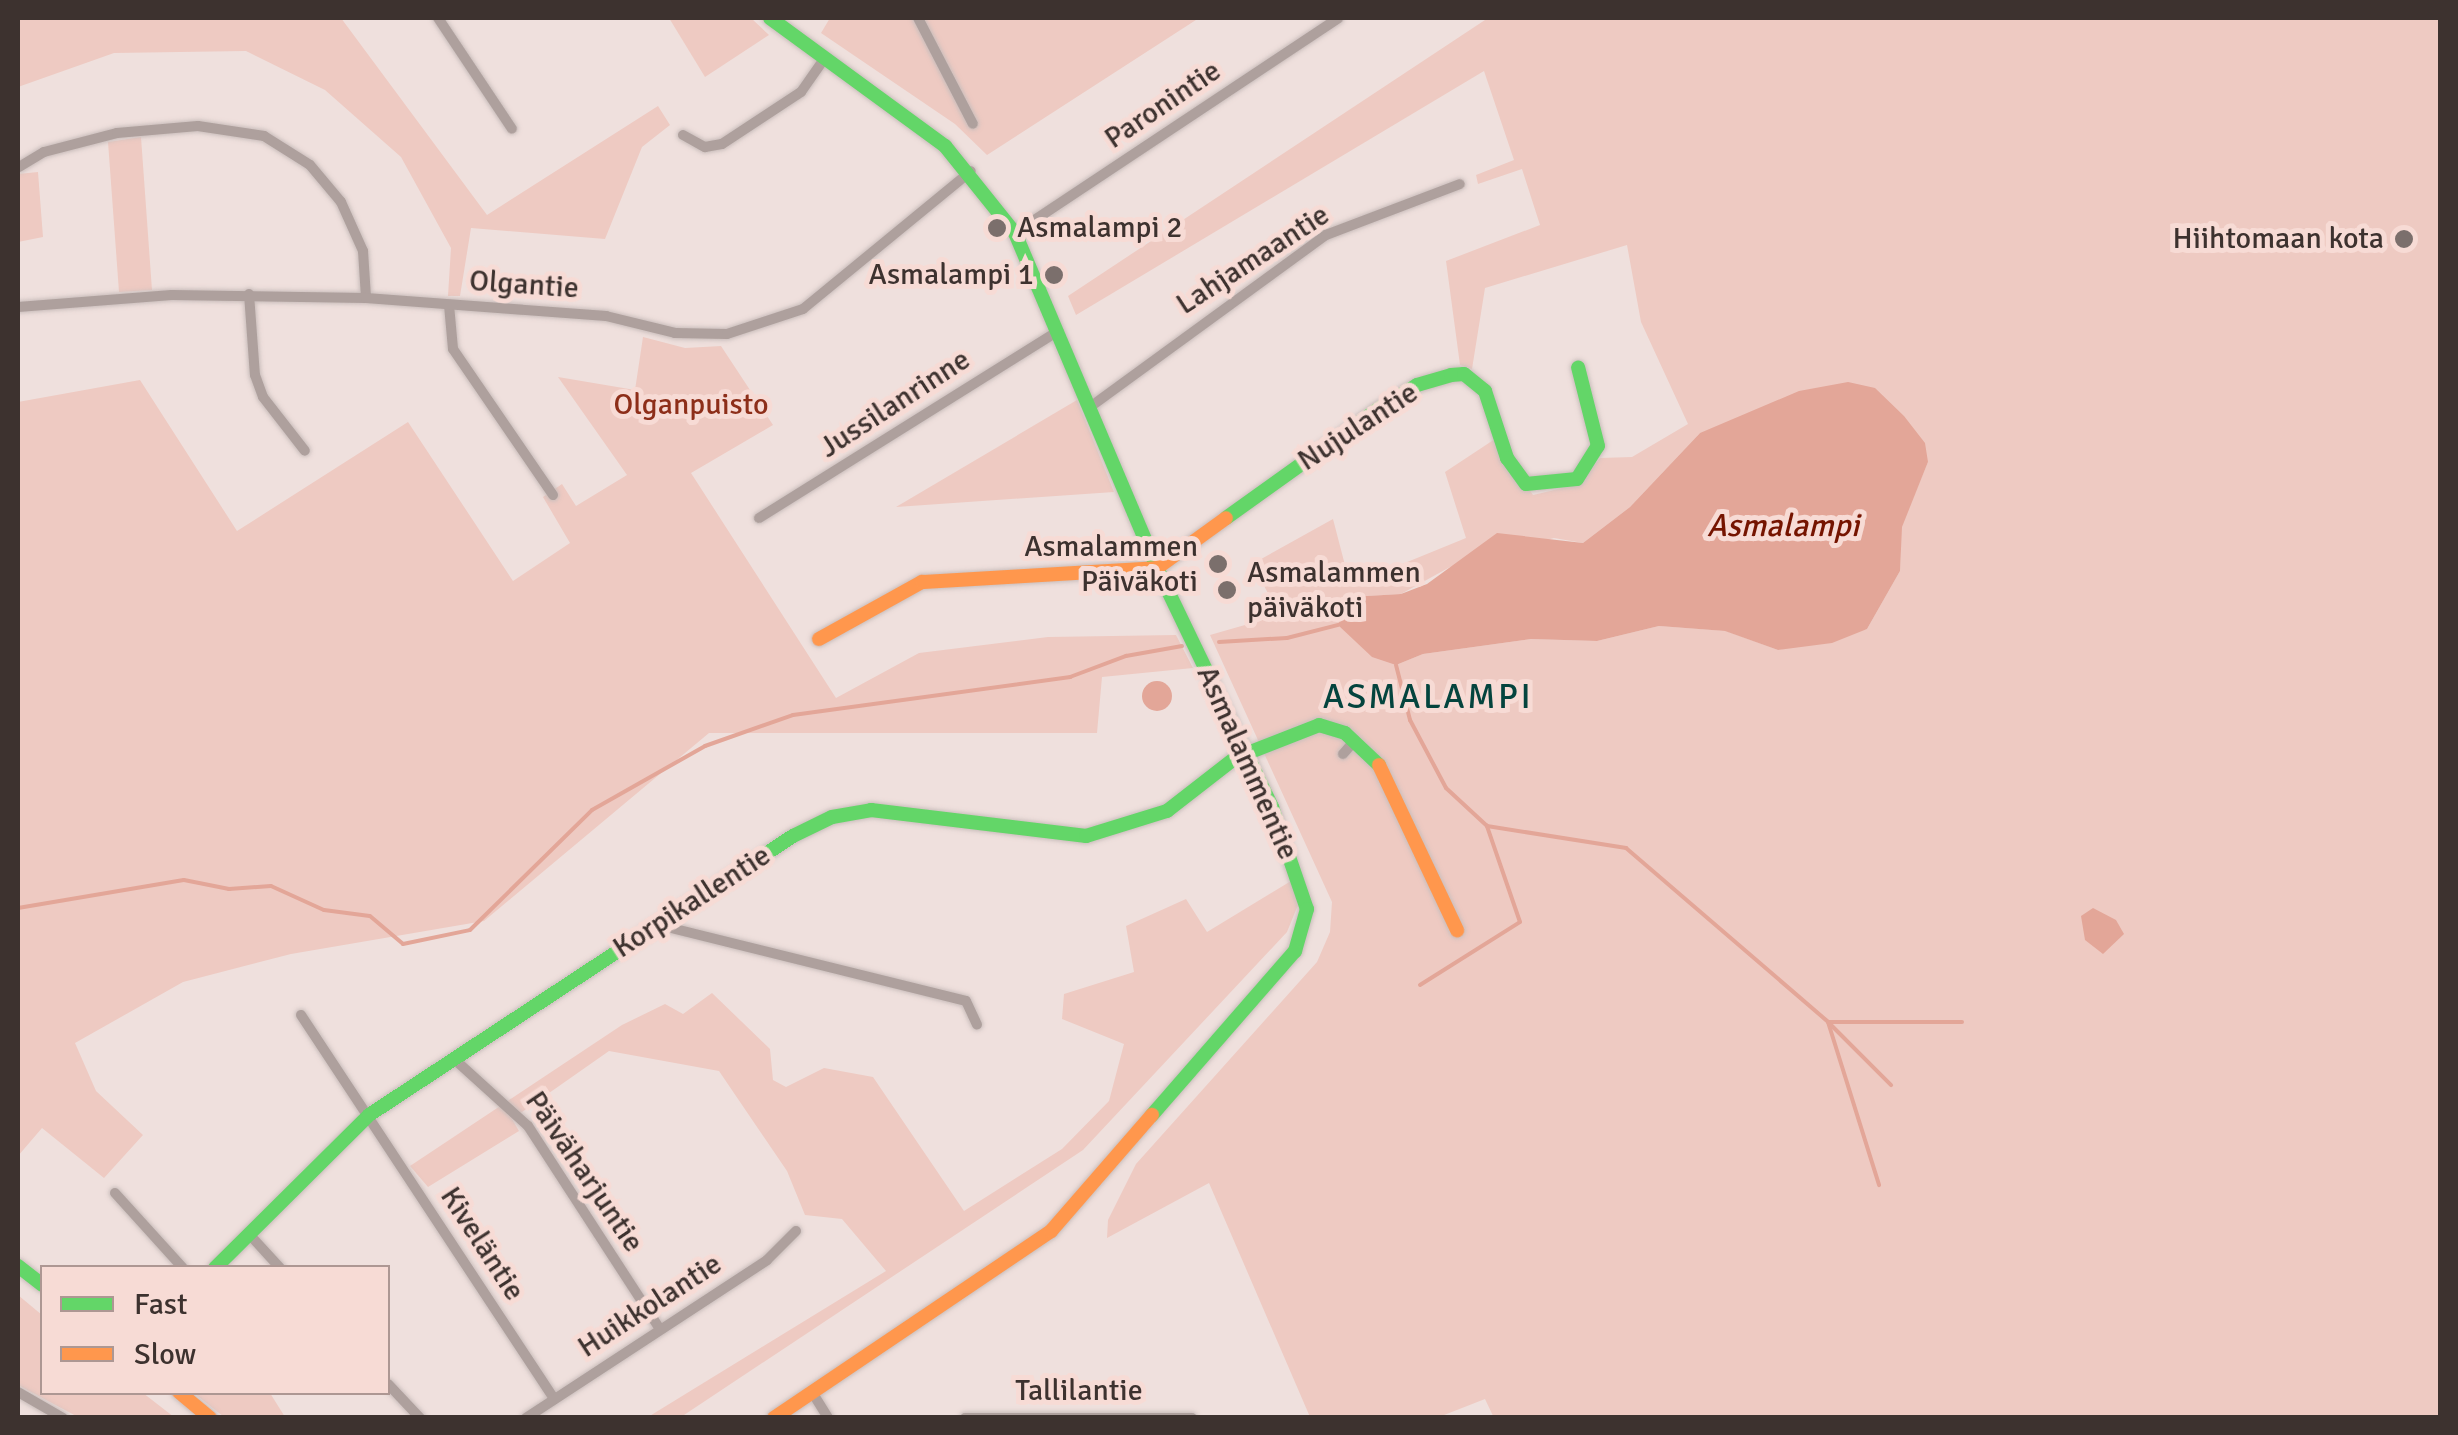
<!DOCTYPE html>
<meta charset="utf-8">
<style>
body{margin:0}
#map{position:relative;width:2458px;height:1435px;overflow:hidden;background:#efe0dd;font-family:Signika,sans-serif}
div>[style]{position:absolute}
.green>*{inset:0;background:#eecac2}
.water>*{inset:0;background:#e3a698}
.round{border-radius:50%}
.stream>*{height:4px;margin:-2px;padding:0 2px;transform-origin:2px;border-radius:2px;background:#e3a698}
.roads{filter:drop-shadow(0 0 2px #cabebc) drop-shadow(0 0 2px #cabebc)}
.street>*{height:10px;margin:-5px;padding:0 5px;transform-origin:5px;border-radius:5px;background:#aea09d}
.fast>*{height:14px;margin:-7px;padding:0 7px;transform-origin:7px;border-radius:7px;background:#63d668}
.slow>*{height:14px;margin:-7px;padding:0 7px;transform-origin:7px;border-radius:7px;background:#ff974d}
.dots>*{width:28px;height:28px;translate:-50% -50%;box-sizing:border-box;border:5px solid #f7dbd5;border-radius:50%}
span{translate:-50% -50%;white-space:nowrap;text-align:center;line-height:1.15;-webkit-text-stroke:10px #f7dbd5;paint-order:stroke}
.street-label{font-size:30px;color:#3d322f}
.poi-label{font-size:30px;color:#3d322f}
.left{translate:0 -50%;text-align:left}
.right{translate:-100% -50%;text-align:right}
.park-label{font-size:30px;color:#8d2e19}
.water-label{font-size:32px;color:#751400;font-style:italic}
.quarter-label{font-size:35px;color:#04443e;letter-spacing:2.5px}
.frame{position:absolute;inset:0;border:20px solid #3d322f;pointer-events:none}
.legend{position:absolute;left:40px;top:1265px;width:350px;height:130px;box-sizing:border-box;background:#f7dbd5;border:2px solid #ad9793;margin:0;padding:12px 18px;list-style:none;font-size:30px;color:#3d322f}
.legend li{display:flex;align-items:center;gap:20px;height:50px}
.legend b{width:50px;border:2px solid #ad9793}
</style>
<div id="map">
<div class="green">
<div style="clip-path:polygon(18px 18px,341px 18px,487px 215px,658px 106px,670px 125px,642px 147px,605px 239px,471px 228px,460px 296px,448px 296px,451px 248px,401px 157px,325px 90px,246px 51px,114px 53px,18px 87px)"></div>
<div style="clip-path:polygon(669px 18px,751px 18px,769px 35px,705px 77px)"></div>
<div style="clip-path:polygon(830px 18px,1199px 18px,987px 155px,955px 124px,821px 33px)"></div>
<div style="clip-path:polygon(evenodd,1488px 18px,2440px 18px,2440px 1417px,1494px 1418px,1485px 1399px,1439px 1417px,1310px 1417px,1209px 1183px,1107px 1238px,1108px 1220px,1136px 1164px,1317px 962px,1330px 932px,1332px 902px,1210px 635px,1280px 615px,1252px 564px,1333px 519px,1346px 569px,1395px 567px,1466px 538px,1445px 472px,1495px 439px,1533px 495px,1580px 484px,1600px 458px,1632px 457px,1688px 424px,1641px 322px,1627px 245px,1485px 288px,1472px 369px,1460px 365px,1446px 261px,1540px 225px,1522px 169px,1478px 184px,1476px 175px,1514px 160px,1484px 71px,1076px 315px,1068px 296px,1488px 18px,1700px 433px,1928px 462px,1901px 527px,1900px 571px,1867px 629px,1778px 650px,1726px 631px,1659px 626px,1597px 641px,1531px 639px,1423px 654px,1396px 665px,1350px 597px,1401px 594px,1450px 567px,1554px 538px,1583px 543px,1630px 507px,1700px 433px)"></div>
<div style="clip-path:polygon(141px 137px,152px 290px,119px 292px,108px 142px)"></div>
<div style="clip-path:polygon(38px 172px,43px 237px,18px 242px,18px 174px)"></div>
<div style="clip-path:polygon(643px 337px,685px 348px,721px 346px,773px 425px,691px 473px,836px 698px,919px 653px,1048px 637px,1176px 635px,1193px 668px,1102px 677px,1097px 733px,709px 733px,484px 921px,291px 954px,183px 982px,75px 1043px,96px 1091px,143px 1135px,104px 1178px,42px 1128px,18px 1156px,18px 402px,140px 380px,237px 531px,408px 422px,513px 581px,570px 543px,543px 497px,562px 484px,576px 506px,627px 475px,558px 377px,635px 390px)"></div>
<div style="clip-path:polygon(1077px 400px,1114px 492px,896px 507px)"></div>
<div style="clip-path:polygon(1291px 881px,1298px 905px,1287px 932px,1083px 1150px,681px 1417px,648px 1417px,886px 1271px,842px 1219px,805px 1215px,787px 1171px,719px 1071px,609px 1051px,512px 1119px,519px 1131px,428px 1187px,410px 1166px,622px 1025px,665px 1004px,683px 1014px,712px 993px,770px 1049px,773px 1080px,786px 1087px,824px 1068px,873px 1077px,964px 1211px,1062px 1149px,1109px 1101px,1124px 1044px,1062px 1019px,1064px 994px,1134px 972px,1126px 926px,1186px 899px,1207px 932px)"></div>
<div style="clip-path:polygon(18px 1295px,42px 1315px,42px 1392px,143px 1393px,174px 1417px,78px 1417px,18px 1385px)"></div>
<div style="clip-path:polygon(194px 1393px,270px 1393px,285px 1417px,224px 1417px)"></div>
</div>
<div class="water">
<div style="clip-path:polygon(1848px 382px,1875px 388px,1904px 416px,1925px 443px,1928px 462px,1902px 527px,1900px 571px,1867px 629px,1832px 643px,1778px 650px,1725px 631px,1659px 626px,1597px 641px,1531px 639px,1423px 654px,1396px 665px,1372px 657px,1338px 625px,1350px 597px,1401px 594px,1427px 584px,1497px 533px,1583px 543px,1630px 507px,1700px 433px,1799px 391px)"></div>
<div class="round" style="left:1142px;top:681px;width:30px;height:30px"></div>
<div style="clip-path:polygon(2093px 908px,2116px 920px,2124px 934px,2103px 954px,2085px 940px,2081px 916px)"></div>
</div>
<div class="stream">
<div style="left:1219px;top:642px;width:68px;rotate:-3.4deg"></div>
<div style="left:1287px;top:638px;width:53px;rotate:-14.3deg"></div>
<div style="left:1396px;top:665px;width:57px;rotate:75.7deg"></div>
<div style="left:1410px;top:720px;width:77px;rotate:62.1deg"></div>
<div style="left:1446px;top:788px;width:56px;rotate:42.8deg"></div>
<div style="left:1487px;top:826px;width:141px;rotate:9deg"></div>
<div style="left:1626px;top:848px;width:267px;rotate:40.7deg"></div>
<div style="left:1828px;top:1022px;width:134px"></div>
<div style="left:18px;top:908px;width:168px;rotate:-9.6deg"></div>
<div style="left:184px;top:880px;width:46px;rotate:11.3deg"></div>
<div style="left:229px;top:889px;width:42px;rotate:-4.1deg"></div>
<div style="left:271px;top:886px;width:58px;rotate:24.4deg"></div>
<div style="left:324px;top:910px;width:46px;rotate:7.4deg"></div>
<div style="left:370px;top:916px;width:43px;rotate:40.3deg"></div>
<div style="left:403px;top:944px;width:68px;rotate:-11.8deg"></div>
<div style="left:470px;top:930px;width:171px;rotate:-44.5deg"></div>
<div style="left:592px;top:810px;width:130px;rotate:-29.5deg"></div>
<div style="left:705px;top:746px;width:93px;rotate:-19.4deg"></div>
<div style="left:793px;top:715px;width:280px;rotate:-7.8deg"></div>
<div style="left:1070px;top:677px;width:60px;rotate:-20.6deg"></div>
<div style="left:1126px;top:656px;width:57px;rotate:-10.1deg"></div>
<div style="left:1420px;top:985px;width:118px;rotate:-32.2deg"></div>
<div style="left:1520px;top:922px;width:102px;rotate:-109deg"></div>
<div style="left:1828px;top:1022px;width:171px;rotate:72.6deg"></div>
<div style="left:1831px;top:1025px;width:85px;rotate:45deg"></div>
</div>
<div class="roads">
<div class="street">
<div style="left:438px;top:18px;width:133px;rotate:56.3deg"></div>
<div style="left:918px;top:18px;width:119px;rotate:62.6deg"></div>
<div style="left:683px;top:135px;width:25px;rotate:29deg"></div>
<div style="left:705px;top:147px;width:17px;rotate:-10deg"></div>
<div style="left:722px;top:144px;width:95px;rotate:-33.4deg"></div>
<div style="left:801px;top:92px;width:38px;rotate:-55deg"></div>
<div style="left:19px;top:167px;width:29px;rotate:-31deg"></div>
<div style="left:44px;top:152px;width:75px;rotate:-14.6deg"></div>
<div style="left:117px;top:133px;width:81px;rotate:-4.9deg"></div>
<div style="left:198px;top:126px;width:67px;rotate:8.6deg"></div>
<div style="left:264px;top:136px;width:54px;rotate:32.2deg"></div>
<div style="left:310px;top:165px;width:48px;rotate:50deg"></div>
<div style="left:341px;top:202px;width:54px;rotate:65.8deg"></div>
<div style="left:363px;top:251px;width:47px;rotate:86.3deg"></div>
<div style="left:1015px;top:233px;width:388px;rotate:-33.6deg"></div>
<div style="left:249px;top:294px;width:81px;rotate:85.8deg"></div>
<div style="left:255px;top:375px;width:23px;rotate:70deg"></div>
<div style="left:263px;top:397px;width:68px;rotate:52.1deg"></div>
<div style="left:449px;top:305px;width:44px;rotate:84.8deg"></div>
<div style="left:453px;top:349px;width:177px;rotate:55.6deg"></div>
<div style="left:18px;top:307px;width:154px;rotate:-4.5deg"></div>
<div style="left:172px;top:295px;width:194px;rotate:0.9deg"></div>
<div style="left:366px;top:298px;width:241px;rotate:4.3deg"></div>
<div style="left:606px;top:316px;width:71px;rotate:13.8deg"></div>
<div style="left:675px;top:333px;width:52px;rotate:1.1deg"></div>
<div style="left:727px;top:334px;width:80px;rotate:-18.2deg"></div>
<div style="left:803px;top:309px;width:217px;rotate:-39.4deg"></div>
<div style="left:1090px;top:407px;width:292px;rotate:-36.1deg"></div>
<div style="left:1326px;top:235px;width:143px;rotate:-20.8deg"></div>
<div style="left:759px;top:518px;width:353px;rotate:-32deg"></div>
<div style="left:1343px;top:754px;width:18px;rotate:-49deg"></div>
<div style="left:659px;top:925px;width:316px;rotate:13.9deg"></div>
<div style="left:966px;top:1001px;width:26px;rotate:65deg"></div>
<div style="left:301px;top:1015px;width:460px;rotate:56.6deg"></div>
<div style="left:453px;top:1058px;width:101px;rotate:42.2deg"></div>
<div style="left:528px;top:1126px;width:242px;rotate:57deg"></div>
<div style="left:115px;top:1193px;width:101px;rotate:47.8deg"></div>
<div style="left:249px;top:1234px;width:46px;rotate:47.6deg"></div>
<div style="left:388px;top:1384px;width:47px;rotate:46.7deg"></div>
<div style="left:18px;top:1392px;width:52px;rotate:30deg"></div>
<div style="left:812px;top:1392px;width:31px;rotate:58deg"></div>
<div style="left:526px;top:1418px;width:288px;rotate:-33.2deg"></div>
<div style="left:767px;top:1260px;width:41px;rotate:-45deg"></div>
<div style="left:965px;top:1418px;width:227px"></div>
</div>
<div class="fast">
<div style="left:770px;top:18px;width:217px;rotate:36.2deg"></div>
<div style="left:945px;top:146px;width:112px;rotate:51.2deg"></div>
<div style="left:1015px;top:233px;width:364px;rotate:67deg"></div>
<div style="left:1157px;top:568px;width:265px;rotate:64.3deg"></div>
<div style="left:1272px;top:807px;width:108px;rotate:71.1deg"></div>
<div style="left:1307px;top:909px;width:44px;rotate:105.9deg"></div>
<div style="left:1295px;top:951px;width:218px;rotate:131.1deg"></div>
<div style="left:1226px;top:518px;width:186px;rotate:-35.6deg"></div>
<div style="left:1377px;top:410px;width:47px;rotate:-32deg"></div>
<div style="left:1417px;top:385px;width:35px;rotate:-16deg"></div>
<div style="left:1451px;top:375px;width:13px;rotate:-4deg"></div>
<div style="left:1464px;top:374px;width:27px;rotate:39deg"></div>
<div style="left:1485px;top:391px;width:71px;rotate:71.8deg"></div>
<div style="left:1507px;top:458px;width:32px;rotate:54deg"></div>
<div style="left:1526px;top:484px;width:51px;rotate:-5.6deg"></div>
<div style="left:1577px;top:479px;width:39px;rotate:-58deg"></div>
<div style="left:1598px;top:446px;width:81px;rotate:-104.2deg"></div>
<div style="left:18px;top:1266px;width:31px;rotate:38deg"></div>
<div style="left:215px;top:1268px;width:217px;rotate:-44.8deg"></div>
<div style="left:369px;top:1115px;width:508px;rotate:-33.35deg"></div>
<div style="left:793px;top:836px;width:43px;rotate:-26deg"></div>
<div style="left:832px;top:817px;width:40px;rotate:-10deg"></div>
<div style="left:871px;top:810px;width:217px;rotate:6.9deg"></div>
<div style="left:1086px;top:836px;width:85px;rotate:-17.2deg"></div>
<div style="left:1167px;top:811px;width:86px;rotate:-37.9deg"></div>
<div style="left:1235px;top:758px;width:90px;rotate:-21.4deg"></div>
<div style="left:1319px;top:725px;width:27px;rotate:17deg"></div>
<div style="left:1345px;top:733px;width:47px;rotate:43.3deg"></div>
</div>
<div class="slow">
<div style="left:819px;top:639px;width:118px;rotate:-29deg"></div>
<div style="left:922px;top:582px;width:235px;rotate:-3.4deg"></div>
<div style="left:1157px;top:568px;width:85px;rotate:-35.9deg"></div>
<div style="left:1379px;top:765px;width:183px;rotate:64.7deg"></div>
<div style="left:179px;top:1392px;width:40px;rotate:40deg"></div>
<div style="left:774px;top:1418px;width:334px;rotate:-34deg"></div>
<div style="left:1051px;top:1231px;width:154px;rotate:-49deg"></div>
</div>
</div>
<div class="dots">
<div style="left:997px;top:228px;background:#7b6f6c"></div>
<div style="left:2404px;top:239px;background:#7b6f6c"></div>
<div style="left:1054px;top:275px;background:#7b6f6c"></div>
<div style="left:1218px;top:564px;background:#7b6f6c"></div>
<div style="left:1227px;top:590px;background:#7b6f6c"></div>
</div>
<div class="street-label">
<span style="left:1163px;top:105px;rotate:-34deg">Paronintie</span>
<span style="left:1253px;top:260px;rotate:-33deg">Lahjamaantie</span>
<span style="left:524px;top:285px;rotate:4deg">Olgantie</span>
<span style="left:895px;top:404px;rotate:-33deg">Jussilanrinne</span>
<span style="left:1358px;top:427px;rotate:-33deg">Nujulantie</span>
<span style="left:1247px;top:763px;rotate:66deg">Asmalammentie</span>
<span style="left:692px;top:902px;rotate:-33deg">Korpikallentie</span>
<span style="left:584px;top:1172px;rotate:56deg">Päiväharjuntie</span>
<span style="left:482px;top:1244px;rotate:57deg">Kiveläntie</span>
<span style="left:650px;top:1306px;rotate:-33deg">Huikkolantie</span>
<span style="left:1079px;top:1391px">Tallilantie</span>
</div>
<div class="poi-label">
<span class="left" style="left:1017px;top:228px">Asmalampi 2</span>
<span class="right" style="left:2384px;top:239px">Hiihtomaan kota</span>
<span class="right" style="left:1034px;top:275px">Asmalampi 1</span>
<span class="right" style="left:1198px;top:564px">Asmalammen<br>Päiväkoti</span>
<span class="left" style="left:1247px;top:590px">Asmalammen<br>päiväkoti</span>
</div>
<div class="park-label">
<span style="left:691px;top:405px">Olganpuisto</span>
</div>
<div class="water-label">
<span style="left:1783px;top:526px">Asmalampi</span>
</div>
<div class="quarter-label">
<span style="left:1428px;top:697px">ASMALAMPI</span>
</div>
<div class="frame"></div>
<ul class="legend">
<li><b style="height:12px;background:#63d668"></b>Fast</li>
<li><b style="height:12px;background:#ff974d"></b>Slow</li>
</ul>
</div>
